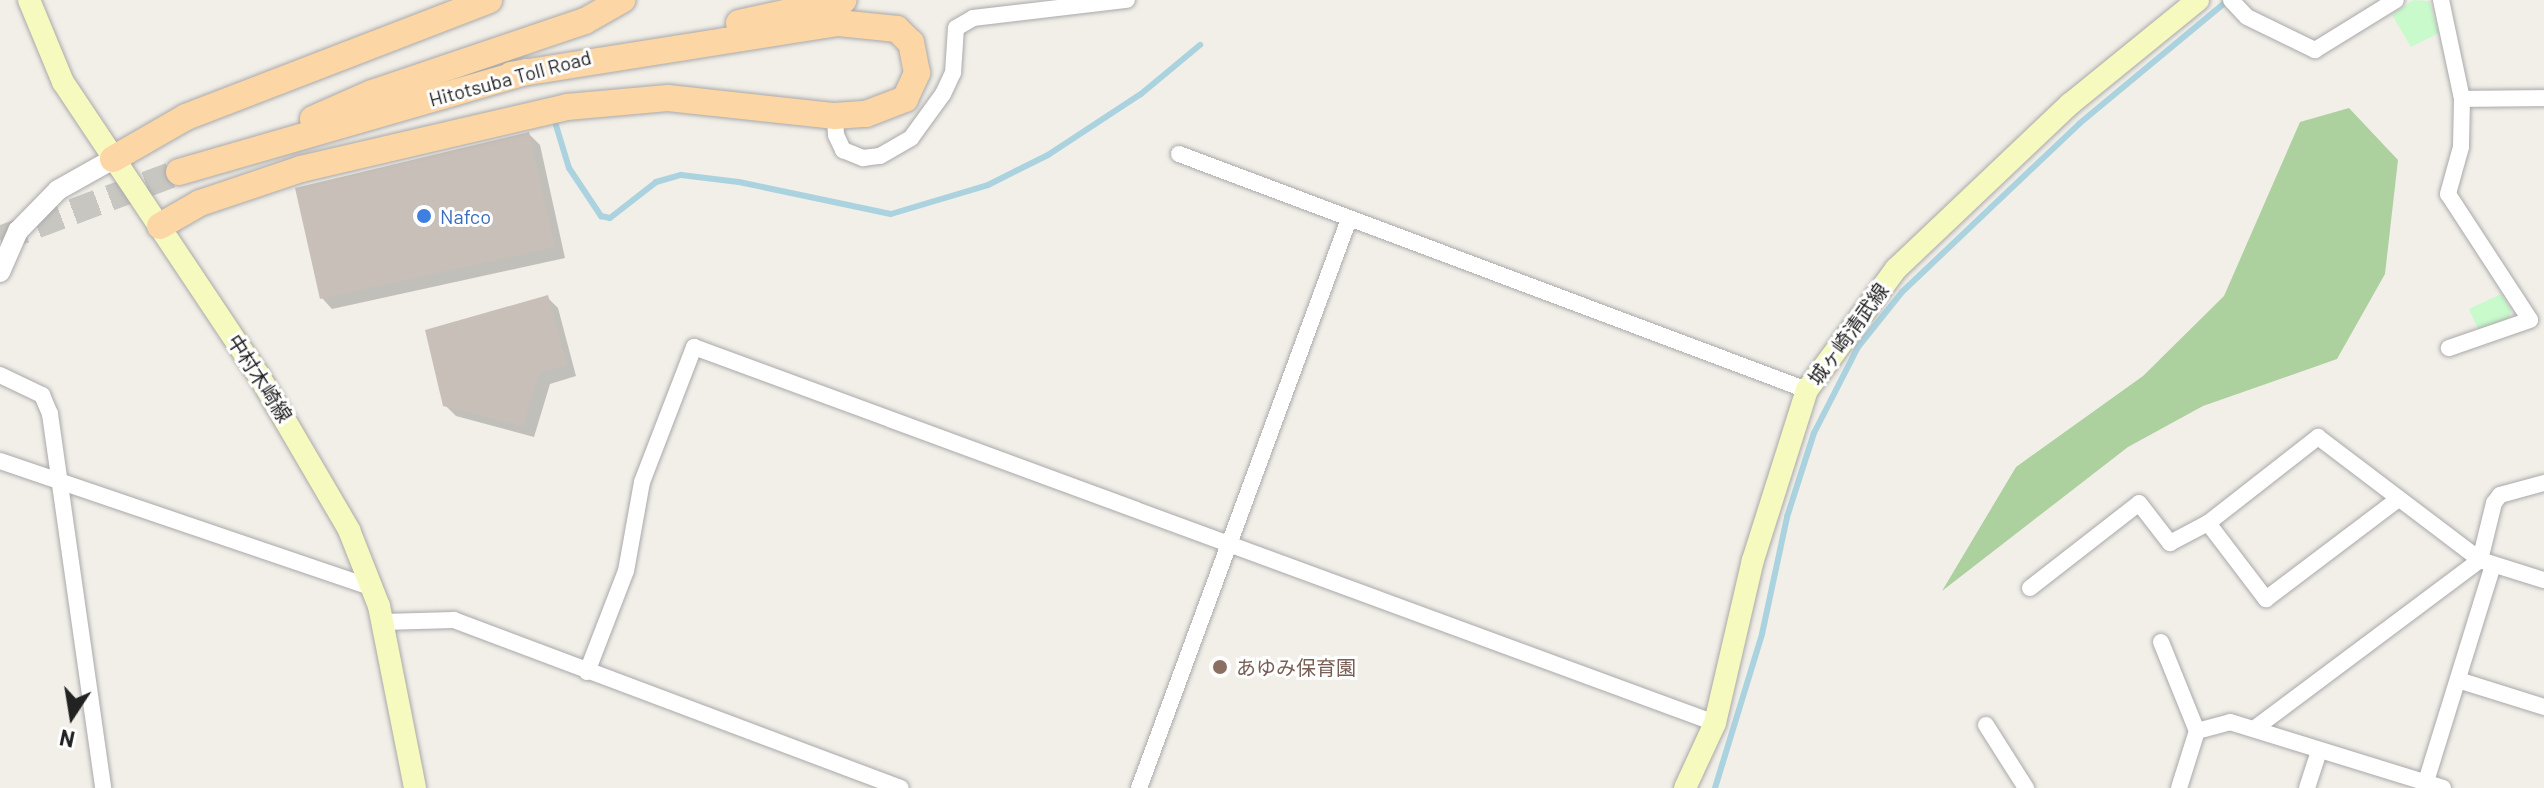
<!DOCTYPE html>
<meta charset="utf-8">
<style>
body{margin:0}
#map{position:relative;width:2544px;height:788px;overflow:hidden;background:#f2efe9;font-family:Barlow,"Noto Sans JP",sans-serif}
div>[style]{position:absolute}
.forest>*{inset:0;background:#add19e}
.park>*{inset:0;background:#c8facc}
.shadow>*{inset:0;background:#0003}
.stream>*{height:6px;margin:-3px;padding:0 3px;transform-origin:3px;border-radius:3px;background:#aad3df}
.building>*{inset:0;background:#c7bfb8}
.primary-tunnel>*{height:26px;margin-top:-13px;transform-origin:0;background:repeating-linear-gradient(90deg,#c8c6c1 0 26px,transparent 0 39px)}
.roads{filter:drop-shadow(0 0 2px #a9a9a9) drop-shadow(0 0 2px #a9a9a9)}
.minor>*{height:16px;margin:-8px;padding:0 8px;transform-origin:8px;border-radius:8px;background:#fff}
.tertiary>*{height:20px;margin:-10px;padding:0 10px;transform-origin:10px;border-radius:10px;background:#fff}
.secondary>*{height:22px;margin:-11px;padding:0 11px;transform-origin:11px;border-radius:11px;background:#f7fabf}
.primary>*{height:26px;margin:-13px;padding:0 13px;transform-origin:13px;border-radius:13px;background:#fcd6a4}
.dots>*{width:22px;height:22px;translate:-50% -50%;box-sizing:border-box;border:4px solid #fff;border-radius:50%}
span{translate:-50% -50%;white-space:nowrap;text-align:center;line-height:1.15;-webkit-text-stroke:6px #fff;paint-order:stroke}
.street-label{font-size:20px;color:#222}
.shop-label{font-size:20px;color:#366cbe}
.left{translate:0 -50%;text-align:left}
.education-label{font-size:20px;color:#785e54}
.north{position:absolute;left:32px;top:676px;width:80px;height:80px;-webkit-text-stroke:6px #fff;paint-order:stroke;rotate:192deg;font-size:22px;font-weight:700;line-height:32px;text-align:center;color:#222}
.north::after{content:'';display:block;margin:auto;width:28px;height:36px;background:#222;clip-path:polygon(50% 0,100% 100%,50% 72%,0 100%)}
</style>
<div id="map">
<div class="forest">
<div style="clip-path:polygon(2349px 108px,2398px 160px,2385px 274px,2337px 359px,2203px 406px,2128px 447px,1942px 591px,2016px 467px,2143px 376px,2224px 296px,2300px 122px)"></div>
</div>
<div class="park">
<div style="clip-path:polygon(2413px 0,2429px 1px,2439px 33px,2411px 47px,2392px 15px)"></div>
<div style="clip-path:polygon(2501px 294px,2511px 309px,2509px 321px,2478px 329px,2469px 309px)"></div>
</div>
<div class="shadow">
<div style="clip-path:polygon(529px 134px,540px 145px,565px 258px,332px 309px,322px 298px)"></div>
<div style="clip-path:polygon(547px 297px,558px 308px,576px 376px,550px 384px,534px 437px,456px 416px,445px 405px)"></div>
</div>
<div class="stream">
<div style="left:555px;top:122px;width:48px;rotate:73.1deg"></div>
<div style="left:569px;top:168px;width:58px;rotate:56.3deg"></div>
<div style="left:601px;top:216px;width:9px;rotate:13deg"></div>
<div style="left:610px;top:218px;width:58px;rotate:-38deg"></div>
<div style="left:656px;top:182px;width:26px;rotate:-16deg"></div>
<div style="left:681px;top:175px;width:58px;rotate:6.9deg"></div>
<div style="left:739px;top:182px;width:155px;rotate:11.9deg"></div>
<div style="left:891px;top:214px;width:101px;rotate:-16.6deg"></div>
<div style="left:988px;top:185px;width:67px;rotate:-26.6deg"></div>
<div style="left:1048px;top:155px;width:111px;rotate:-33.3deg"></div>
<div style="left:1141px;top:94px;width:77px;rotate:-39.7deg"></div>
<div style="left:1715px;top:788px;width:161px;rotate:-73deg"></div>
<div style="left:1762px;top:634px;width:120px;rotate:-77.9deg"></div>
<div style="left:1787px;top:517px;width:88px;rotate:-72.2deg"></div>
<div style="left:1814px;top:433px;width:97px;rotate:-62.9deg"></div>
<div style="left:1858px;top:347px;width:70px;rotate:-51.3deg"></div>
<div style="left:1902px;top:292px;width:245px;rotate:-43.5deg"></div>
<div style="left:2080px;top:123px;width:192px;rotate:-39.7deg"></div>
</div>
<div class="building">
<div style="clip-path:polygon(529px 132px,555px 247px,320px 299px,295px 188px)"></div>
<div style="clip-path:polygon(548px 295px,567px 365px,539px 373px,523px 427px,443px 406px,425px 330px)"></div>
</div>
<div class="primary-tunnel">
<div style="left:0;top:239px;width:191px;rotate:-20.5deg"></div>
</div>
<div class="roads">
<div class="minor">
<div style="left:2231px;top:0;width:23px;rotate:47deg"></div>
<div style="left:2247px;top:17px;width:76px;rotate:25.9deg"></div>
<div style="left:2315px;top:50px;width:95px;rotate:-31.7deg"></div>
<div style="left:2441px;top:0;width:101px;rotate:78deg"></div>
<div style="left:2462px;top:99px;width:48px;rotate:91.2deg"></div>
<div style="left:2461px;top:147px;width:49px;rotate:105.5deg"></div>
<div style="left:2448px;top:194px;width:150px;rotate:56.9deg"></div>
<div style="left:2530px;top:320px;width:86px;rotate:160.9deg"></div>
<div style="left:2462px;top:99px;width:82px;rotate:-0.7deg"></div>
<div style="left:835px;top:116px;width:19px;rotate:87deg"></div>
<div style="left:836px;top:135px;width:17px;rotate:65deg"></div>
<div style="left:843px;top:150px;width:22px;rotate:22deg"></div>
<div style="left:863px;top:158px;width:17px;rotate:-7deg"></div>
<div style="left:880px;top:156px;width:36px;rotate:-30deg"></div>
<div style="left:911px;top:138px;width:54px;rotate:-54deg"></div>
<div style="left:943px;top:94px;width:23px;rotate:-65deg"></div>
<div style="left:953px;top:73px;width:45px;rotate:-86.2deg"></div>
<div style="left:956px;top:28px;width:20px;rotate:-30deg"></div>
<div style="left:973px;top:18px;width:155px;rotate:-6.7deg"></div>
<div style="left:1179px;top:154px;width:671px;rotate:20.6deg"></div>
<div style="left:0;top:375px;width:47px;rotate:25.5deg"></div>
<div style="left:42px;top:395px;width:21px;rotate:67deg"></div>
<div style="left:50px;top:414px;width:378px;rotate:81.9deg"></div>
<div style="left:0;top:461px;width:393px;rotate:18.8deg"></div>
<div style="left:2208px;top:523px;width:96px;rotate:52.7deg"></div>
<div style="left:2266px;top:599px;width:164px;rotate:-37.1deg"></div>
<div style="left:2030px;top:588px;width:138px;rotate:-37.9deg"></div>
<div style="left:2139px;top:503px;width:51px;rotate:52.2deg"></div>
<div style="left:2170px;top:543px;width:43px;rotate:-27.8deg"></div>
<div style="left:2208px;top:523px;width:140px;rotate:-38deg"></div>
<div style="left:2318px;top:437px;width:203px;rotate:37.2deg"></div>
<div style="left:2480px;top:560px;width:67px;rotate:17.4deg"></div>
<div style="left:383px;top:622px;width:71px;rotate:-1.6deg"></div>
<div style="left:454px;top:620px;width:477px;rotate:20.6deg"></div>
<div style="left:2161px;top:642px;width:96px;rotate:68deg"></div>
<div style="left:587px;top:672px;width:108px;rotate:-68.9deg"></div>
<div style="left:626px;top:571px;width:90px;rotate:-79.8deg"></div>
<div style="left:642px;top:482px;width:145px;rotate:-68.9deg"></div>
<div style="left:694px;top:347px;width:1088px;rotate:20.22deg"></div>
<div style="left:2458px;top:680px;width:90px;rotate:17.4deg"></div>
<div style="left:1986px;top:725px;width:75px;rotate:57.6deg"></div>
<div style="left:2254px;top:729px;width:282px;rotate:-36.8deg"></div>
<div style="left:2480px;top:560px;width:59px;rotate:-76.2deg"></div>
<div style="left:2494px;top:503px;width:10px;rotate:-53deg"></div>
<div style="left:2500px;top:495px;width:46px;rotate:-15.3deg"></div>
<div style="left:1139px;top:788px;width:607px;rotate:-69.74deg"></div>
<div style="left:2179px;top:788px;width:60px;rotate:-72.5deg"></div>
<div style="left:2197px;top:731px;width:34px;rotate:-15deg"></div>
<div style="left:2230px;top:722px;width:223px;rotate:17.2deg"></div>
<div style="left:2307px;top:788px;width:39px;rotate:-72deg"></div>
<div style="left:2424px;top:788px;width:233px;rotate:-72.8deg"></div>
</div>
<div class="tertiary">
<div style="left:0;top:272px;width:45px;rotate:-66.3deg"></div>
<div style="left:18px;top:231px;width:57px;rotate:-45.7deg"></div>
<div style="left:58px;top:190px;width:63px;rotate:-29.4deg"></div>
</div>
<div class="secondary">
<div style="left:29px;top:0;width:89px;rotate:67.5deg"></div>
<div style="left:63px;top:82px;width:351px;rotate:56.3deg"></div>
<div style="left:258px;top:374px;width:181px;rotate:59.7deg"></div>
<div style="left:349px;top:530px;width:82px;rotate:68.5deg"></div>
<div style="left:379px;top:606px;width:186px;rotate:78.8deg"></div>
<div style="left:1685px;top:788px;width:72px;rotate:-65.2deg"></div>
<div style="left:1715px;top:723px;width:167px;rotate:-76.9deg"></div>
<div style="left:1753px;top:560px;width:178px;rotate:-72.4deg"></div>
<div style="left:1807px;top:390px;width:150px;rotate:-53.7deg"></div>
<div style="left:1896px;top:269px;width:240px;rotate:-43.5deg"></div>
<div style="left:2070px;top:104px;width:165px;rotate:-39.1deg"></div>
</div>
<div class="primary">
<div style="left:739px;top:23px;width:107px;rotate:-12.4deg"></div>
<div style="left:313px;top:119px;width:64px;rotate:-23.8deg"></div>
<div style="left:372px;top:93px;width:225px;rotate:-18.7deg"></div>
<div style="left:585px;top:21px;width:43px;rotate:-29.6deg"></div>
<div style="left:113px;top:159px;width:84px;rotate:-29.9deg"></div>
<div style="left:186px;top:117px;width:325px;rotate:-21.1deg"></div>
<div style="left:179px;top:172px;width:361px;rotate:-16.1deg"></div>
<div style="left:160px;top:226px;width:46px;rotate:-29.9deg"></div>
<div style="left:200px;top:203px;width:107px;rotate:-18.6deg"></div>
<div style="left:301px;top:169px;width:273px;rotate:-13.1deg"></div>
<div style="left:567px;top:107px;width:101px;rotate:-5.1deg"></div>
<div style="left:668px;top:98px;width:168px;rotate:6.2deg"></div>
<div style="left:835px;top:116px;width:31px;rotate:-4deg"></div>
<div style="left:866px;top:114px;width:42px;rotate:-21deg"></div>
<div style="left:905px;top:99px;width:29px;rotate:-65deg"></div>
<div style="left:917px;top:73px;width:31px;rotate:-101deg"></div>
<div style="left:911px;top:43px;width:20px;rotate:-135deg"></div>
<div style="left:897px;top:29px;width:59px;rotate:-174.2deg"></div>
<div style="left:838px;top:23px;width:331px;rotate:171deg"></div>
</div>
</div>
<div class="dots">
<div style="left:424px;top:216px;background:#3f7fe0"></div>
<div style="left:1220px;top:667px;background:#8d6e63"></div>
</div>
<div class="street-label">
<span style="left:510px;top:78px;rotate:-15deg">Hitotsuba Toll Road</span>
<span style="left:1848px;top:334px;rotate:-54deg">城ヶ崎清武線</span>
<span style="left:260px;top:378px;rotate:57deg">中村木崎線</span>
</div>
<div class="shop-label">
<span class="left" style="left:440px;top:216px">Nafco</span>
</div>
<div class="education-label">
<span class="left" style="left:1236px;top:667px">あゆみ保育園</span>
</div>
<div class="north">N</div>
</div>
